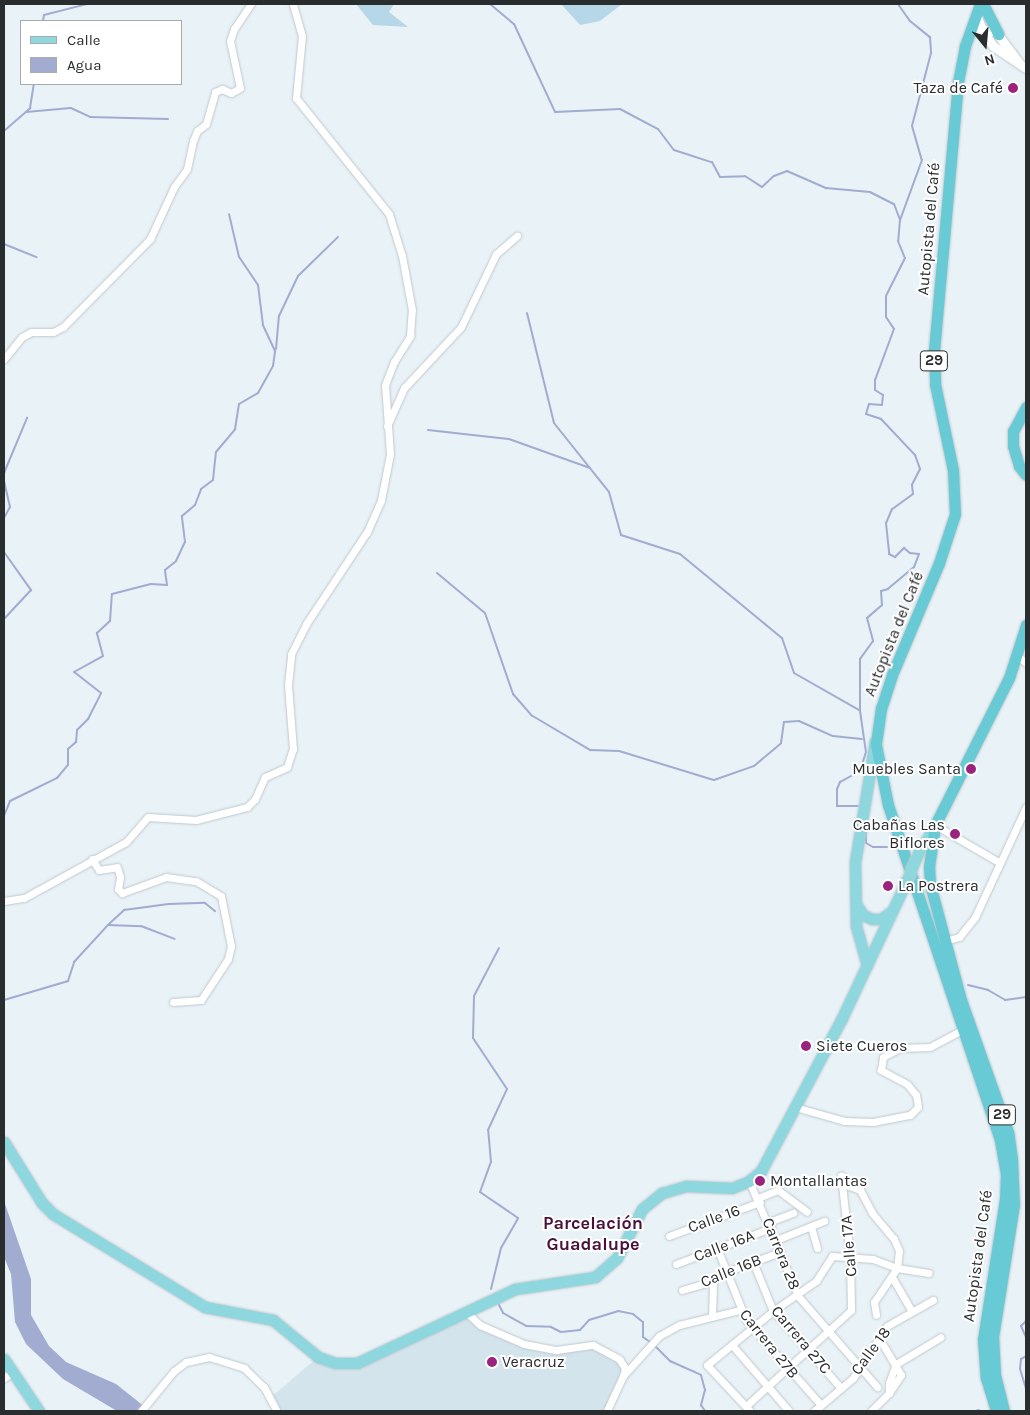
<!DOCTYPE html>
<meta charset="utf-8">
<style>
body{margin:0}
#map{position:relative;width:1030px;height:1415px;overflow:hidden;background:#e8f2f7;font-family:Karla,sans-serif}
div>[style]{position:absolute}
.built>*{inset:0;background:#d4e4ed}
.green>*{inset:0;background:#b5d7e7}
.water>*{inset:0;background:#a1acd0}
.stream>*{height:2px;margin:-1px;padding:0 1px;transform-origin:1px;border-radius:1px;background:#a1acd0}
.roads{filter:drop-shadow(0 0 1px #bfc8cd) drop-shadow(0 0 1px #bfc8cd)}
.minor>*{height:7px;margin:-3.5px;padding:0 3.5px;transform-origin:3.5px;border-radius:3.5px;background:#fff}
.tertiary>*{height:9px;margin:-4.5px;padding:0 4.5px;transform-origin:4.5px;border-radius:4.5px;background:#fff}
.primary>*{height:11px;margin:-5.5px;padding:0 5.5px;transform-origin:5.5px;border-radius:5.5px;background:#8ed7df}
.trunk>*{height:11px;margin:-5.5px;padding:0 5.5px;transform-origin:5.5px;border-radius:5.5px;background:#68cad4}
.bridges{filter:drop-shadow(0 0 1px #cccdcd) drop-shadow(0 0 1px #cccdcd)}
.primary-bridge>*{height:11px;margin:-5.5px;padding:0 5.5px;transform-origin:5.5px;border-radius:5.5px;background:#8ed7df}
.dots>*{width:14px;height:14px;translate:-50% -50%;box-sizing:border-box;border:2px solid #fff;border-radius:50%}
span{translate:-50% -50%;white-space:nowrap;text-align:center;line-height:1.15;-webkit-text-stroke:4px #fff;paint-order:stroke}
.shield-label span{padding:1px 4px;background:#fff;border:1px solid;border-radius:4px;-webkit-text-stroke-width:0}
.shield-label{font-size:15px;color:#292d2e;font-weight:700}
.poi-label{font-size:16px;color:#292d2e}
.right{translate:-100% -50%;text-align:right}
.left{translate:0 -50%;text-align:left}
.street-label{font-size:16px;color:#292d2e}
.neighbourhood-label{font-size:18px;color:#4a113c;font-weight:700}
.frame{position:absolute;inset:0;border:5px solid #292d2e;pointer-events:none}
.legend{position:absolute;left:20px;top:20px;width:162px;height:65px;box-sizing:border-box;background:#fff;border:1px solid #a9abab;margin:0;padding:6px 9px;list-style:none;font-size:15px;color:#292d2e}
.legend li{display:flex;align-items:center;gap:10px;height:25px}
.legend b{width:25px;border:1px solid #a9abab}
.north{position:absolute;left:960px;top:20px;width:50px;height:50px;-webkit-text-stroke:4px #fff;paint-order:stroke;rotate:163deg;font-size:14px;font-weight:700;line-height:20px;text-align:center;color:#292d2e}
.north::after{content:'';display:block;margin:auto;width:18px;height:22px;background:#292d2e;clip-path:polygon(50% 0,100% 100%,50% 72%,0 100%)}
</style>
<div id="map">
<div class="built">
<div style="clip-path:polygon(465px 1311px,477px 1323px,544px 1348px,599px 1347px,625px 1368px,607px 1411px,277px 1411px,270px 1398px,318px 1357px,350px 1364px)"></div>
</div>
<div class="green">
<div style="clip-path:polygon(356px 4px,394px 4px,389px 12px,408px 27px,373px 25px)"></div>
<div style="clip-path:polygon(561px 4px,622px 4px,600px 21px,580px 25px)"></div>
</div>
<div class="water">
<div style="clip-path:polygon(4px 1201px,31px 1279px,31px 1315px,49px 1346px,66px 1362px,116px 1384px,150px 1411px,117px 1411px,63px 1379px,26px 1344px,15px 1322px,11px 1274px,4px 1257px)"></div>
</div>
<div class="stream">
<div style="left:490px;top:4px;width:31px;rotate:40deg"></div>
<div style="left:514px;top:24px;width:97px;rotate:65deg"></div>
<div style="left:555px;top:112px;width:65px;rotate:-2.6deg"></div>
<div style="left:620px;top:109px;width:43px;rotate:27.8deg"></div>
<div style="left:658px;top:129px;width:26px;rotate:53deg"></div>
<div style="left:674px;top:150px;width:40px;rotate:18deg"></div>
<div style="left:712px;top:162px;width:17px;rotate:62deg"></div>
<div style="left:720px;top:177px;width:25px;rotate:-2deg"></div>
<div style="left:745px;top:176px;width:20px;rotate:33deg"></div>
<div style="left:762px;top:187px;width:16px;rotate:-43deg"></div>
<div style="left:774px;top:176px;width:14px;rotate:-21deg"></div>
<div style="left:787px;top:171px;width:43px;rotate:23.6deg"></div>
<div style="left:826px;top:188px;width:44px;rotate:5.2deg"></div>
<div style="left:870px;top:192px;width:27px;rotate:27deg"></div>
<div style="left:894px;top:204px;width:17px;rotate:69deg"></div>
<div style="left:900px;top:220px;width:21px;rotate:95deg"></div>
<div style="left:898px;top:241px;width:18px;rotate:68deg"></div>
<div style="left:905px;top:258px;width:42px;rotate:116.6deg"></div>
<div style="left:886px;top:296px;width:21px;rotate:90deg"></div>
<div style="left:886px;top:317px;width:14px;rotate:56deg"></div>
<div style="left:894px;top:329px;width:54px;rotate:110.4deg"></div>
<div style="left:875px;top:380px;width:10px;rotate:90deg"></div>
<div style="left:875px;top:390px;width:9px;rotate:32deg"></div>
<div style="left:883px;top:395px;width:10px;rotate:96deg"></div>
<div style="left:882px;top:405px;width:13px;rotate:-176deg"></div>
<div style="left:869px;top:404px;width:10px;rotate:107deg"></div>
<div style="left:866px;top:414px;width:16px;rotate:18deg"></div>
<div style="left:881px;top:419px;width:50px;rotate:46.6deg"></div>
<div style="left:915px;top:455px;width:15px;rotate:70deg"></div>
<div style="left:920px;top:469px;width:18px;rotate:117deg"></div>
<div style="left:912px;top:485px;width:9px;rotate:84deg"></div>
<div style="left:913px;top:494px;width:26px;rotate:144deg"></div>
<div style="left:892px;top:509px;width:15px;rotate:113deg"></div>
<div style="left:886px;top:523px;width:31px;rotate:84deg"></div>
<div style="left:889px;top:554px;width:7px;rotate:27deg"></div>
<div style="left:895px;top:557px;width:13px;rotate:-45deg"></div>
<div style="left:904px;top:548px;width:8px;rotate:40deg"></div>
<div style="left:910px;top:553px;width:9px;rotate:6deg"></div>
<div style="left:919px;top:554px;width:14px;rotate:111deg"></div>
<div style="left:914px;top:567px;width:34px;rotate:140deg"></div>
<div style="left:888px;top:589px;width:7px;rotate:164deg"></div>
<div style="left:881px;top:591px;width:14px;rotate:86deg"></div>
<div style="left:882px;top:605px;width:20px;rotate:139deg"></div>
<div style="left:867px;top:618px;width:24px;rotate:75deg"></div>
<div style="left:873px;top:641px;width:22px;rotate:126deg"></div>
<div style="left:860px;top:659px;width:52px;rotate:90deg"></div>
<div style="left:860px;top:711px;width:41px;rotate:81.7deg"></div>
<div style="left:866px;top:752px;width:20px;rotate:108deg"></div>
<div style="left:860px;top:771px;width:23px;rotate:151deg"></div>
<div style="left:840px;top:782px;width:8px;rotate:113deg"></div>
<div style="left:837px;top:789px;width:17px;rotate:90deg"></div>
<div style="left:837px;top:806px;width:21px"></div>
<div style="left:898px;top:4px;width:21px;rotate:55deg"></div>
<div style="left:910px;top:21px;width:26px;rotate:39deg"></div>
<div style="left:930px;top:37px;width:16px;rotate:86deg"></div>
<div style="left:931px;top:53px;width:75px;rotate:104.6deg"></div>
<div style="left:912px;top:126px;width:35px;rotate:74deg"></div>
<div style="left:922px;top:160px;width:64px;rotate:110.1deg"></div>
<div style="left:43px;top:21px;width:6px;rotate:-81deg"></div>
<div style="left:44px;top:15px;width:44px;rotate:-14.3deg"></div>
<div style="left:26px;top:112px;width:45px;rotate:-5.1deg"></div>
<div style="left:71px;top:108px;width:21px;rotate:25deg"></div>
<div style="left:90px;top:117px;width:78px;rotate:1.5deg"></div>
<div style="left:4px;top:131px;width:35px;rotate:-41deg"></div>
<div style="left:30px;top:108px;width:24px;rotate:-81deg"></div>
<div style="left:4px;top:244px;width:35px;rotate:22deg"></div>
<div style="left:527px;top:313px;width:113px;rotate:76.2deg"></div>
<div style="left:554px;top:423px;width:88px;rotate:51.4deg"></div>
<div style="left:609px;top:492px;width:45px;rotate:74.4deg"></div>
<div style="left:621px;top:535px;width:62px;rotate:17.9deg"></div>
<div style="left:680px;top:554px;width:132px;rotate:39.5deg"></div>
<div style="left:782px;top:638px;width:37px;rotate:71deg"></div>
<div style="left:794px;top:673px;width:75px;rotate:29.6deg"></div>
<div style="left:276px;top:349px;width:33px;rotate:-85deg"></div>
<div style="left:279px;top:316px;width:44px;rotate:-64.6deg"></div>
<div style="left:298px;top:276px;width:56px;rotate:-44.3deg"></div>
<div style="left:428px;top:430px;width:81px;rotate:6.3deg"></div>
<div style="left:509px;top:439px;width:86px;rotate:19.7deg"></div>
<div style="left:4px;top:473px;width:60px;rotate:-67.3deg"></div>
<div style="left:4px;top:481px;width:27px;rotate:77deg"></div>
<div style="left:10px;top:507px;width:13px;rotate:119deg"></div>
<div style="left:4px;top:552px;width:47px;rotate:54.6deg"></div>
<div style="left:31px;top:590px;width:40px;rotate:133deg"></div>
<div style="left:437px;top:573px;width:62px;rotate:39.8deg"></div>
<div style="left:485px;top:613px;width:86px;rotate:70.9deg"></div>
<div style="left:513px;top:694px;width:28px;rotate:49deg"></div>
<div style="left:531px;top:715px;width:69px;rotate:30.7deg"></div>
<div style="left:590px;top:750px;width:29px;rotate:2deg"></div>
<div style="left:619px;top:751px;width:99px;rotate:17deg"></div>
<div style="left:714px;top:780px;width:42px;rotate:-19.3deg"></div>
<div style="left:754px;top:766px;width:35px;rotate:-40deg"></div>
<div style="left:781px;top:743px;width:21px;rotate:-82deg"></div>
<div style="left:784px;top:722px;width:15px;rotate:-4deg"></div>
<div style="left:799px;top:721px;width:37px;rotate:24deg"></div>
<div style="left:833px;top:736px;width:29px;rotate:6deg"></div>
<div style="left:4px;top:816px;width:16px;rotate:-68deg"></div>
<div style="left:10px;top:801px;width:52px;rotate:-26.1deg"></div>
<div style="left:57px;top:778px;width:17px;rotate:-50deg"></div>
<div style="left:68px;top:765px;width:16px;rotate:-90deg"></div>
<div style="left:68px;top:749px;width:11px;rotate:-41deg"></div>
<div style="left:76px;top:742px;width:12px;rotate:-85deg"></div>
<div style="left:77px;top:730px;width:16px;rotate:-45deg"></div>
<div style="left:88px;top:719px;width:29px;rotate:-63deg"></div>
<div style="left:101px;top:693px;width:34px;rotate:-142deg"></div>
<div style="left:74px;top:672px;width:33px;rotate:-29deg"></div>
<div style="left:103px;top:656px;width:24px;rotate:-105deg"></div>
<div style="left:97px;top:633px;width:18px;rotate:-43deg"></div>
<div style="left:110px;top:621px;width:27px;rotate:-86deg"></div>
<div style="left:112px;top:594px;width:40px;rotate:-14.4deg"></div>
<div style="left:151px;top:584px;width:16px;rotate:4deg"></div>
<div style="left:167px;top:585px;width:15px;rotate:-98deg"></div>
<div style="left:165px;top:570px;width:14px;rotate:-39deg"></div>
<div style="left:176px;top:561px;width:21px;rotate:-65deg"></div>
<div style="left:185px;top:542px;width:26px;rotate:-97deg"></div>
<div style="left:182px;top:516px;width:17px;rotate:-40deg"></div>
<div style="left:195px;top:505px;width:17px;rotate:-69deg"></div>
<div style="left:201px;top:489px;width:15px;rotate:-37deg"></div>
<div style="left:213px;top:480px;width:28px;rotate:-84deg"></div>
<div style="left:216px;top:452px;width:30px;rotate:-50deg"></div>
<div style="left:235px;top:429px;width:25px;rotate:-81deg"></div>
<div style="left:239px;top:404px;width:22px;rotate:-30deg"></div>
<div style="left:258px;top:393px;width:31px;rotate:-61deg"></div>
<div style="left:273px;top:366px;width:15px;rotate:-82deg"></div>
<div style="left:275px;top:351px;width:29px;rotate:-115deg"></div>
<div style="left:263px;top:325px;width:40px;rotate:-97.1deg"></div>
<div style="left:258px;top:285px;width:34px;rotate:-124deg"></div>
<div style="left:239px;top:257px;width:44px;rotate:-103.1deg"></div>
<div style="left:866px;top:826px;width:17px;rotate:90deg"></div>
<div style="left:866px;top:843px;width:8px;rotate:30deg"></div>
<div style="left:873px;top:847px;width:14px"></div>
<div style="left:109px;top:924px;width:21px;rotate:-43deg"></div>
<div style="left:124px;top:910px;width:45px;rotate:-7.6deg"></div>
<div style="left:169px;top:904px;width:36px;rotate:-2deg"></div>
<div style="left:205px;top:903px;width:13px;rotate:39deg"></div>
<div style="left:968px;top:985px;width:21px;rotate:14deg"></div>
<div style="left:988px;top:990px;width:20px;rotate:30deg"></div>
<div style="left:1005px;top:1000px;width:21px;rotate:-8deg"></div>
<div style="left:4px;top:1000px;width:67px;rotate:-16.5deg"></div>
<div style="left:68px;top:981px;width:20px;rotate:-72deg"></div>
<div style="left:74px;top:962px;width:50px;rotate:-47.4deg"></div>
<div style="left:108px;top:925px;width:33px;rotate:2deg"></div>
<div style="left:141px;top:926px;width:36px;rotate:21deg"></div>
<div style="left:491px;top:1289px;width:42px;rotate:-76.3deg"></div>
<div style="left:501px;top:1248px;width:34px;rotate:-60deg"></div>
<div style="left:518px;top:1218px;width:46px;rotate:-145.6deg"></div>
<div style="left:480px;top:1192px;width:32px;rotate:-70deg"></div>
<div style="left:491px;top:1162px;width:32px;rotate:-95deg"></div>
<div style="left:488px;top:1130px;width:45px;rotate:-65.1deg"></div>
<div style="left:507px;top:1089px;width:61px;rotate:-123.7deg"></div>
<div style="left:473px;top:1038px;width:42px;rotate:-88.6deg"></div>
<div style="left:474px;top:996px;width:54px;rotate:-62.5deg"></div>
<div style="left:498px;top:1303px;width:11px;rotate:63deg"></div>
<div style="left:503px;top:1313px;width:26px;rotate:29deg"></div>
<div style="left:526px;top:1326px;width:25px;rotate:2deg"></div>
<div style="left:551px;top:1327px;width:11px;rotate:27deg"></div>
<div style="left:561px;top:1332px;width:19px;rotate:-6deg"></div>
<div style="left:580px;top:1330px;width:13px;rotate:-48deg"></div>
<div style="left:589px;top:1320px;width:30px;rotate:-17deg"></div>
<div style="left:618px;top:1311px;width:15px;rotate:11deg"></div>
<div style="left:633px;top:1314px;width:13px;rotate:39deg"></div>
<div style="left:643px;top:1322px;width:15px;rotate:90deg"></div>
<div style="left:643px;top:1337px;width:9px;rotate:36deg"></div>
<div style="left:1026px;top:1321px;width:7px;rotate:135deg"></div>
<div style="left:1021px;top:1326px;width:12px;rotate:66deg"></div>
<div style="left:654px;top:1345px;width:23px;rotate:45deg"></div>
<div style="left:670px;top:1361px;width:34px;rotate:24deg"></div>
<div style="left:701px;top:1375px;width:16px;rotate:75deg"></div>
<div style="left:705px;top:1390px;width:16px;rotate:105deg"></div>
<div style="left:701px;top:1405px;width:7px;rotate:56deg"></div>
<div style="left:1026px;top:1356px;width:6px;rotate:149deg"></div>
<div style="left:1021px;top:1359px;width:10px;rotate:96deg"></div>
<div style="left:1020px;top:1369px;width:21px;rotate:73deg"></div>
<div style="left:976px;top:1411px;width:3px;rotate:-18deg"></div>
</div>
<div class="roads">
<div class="minor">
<div style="left:4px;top:359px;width:28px;rotate:-51deg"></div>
<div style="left:22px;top:337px;width:10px;rotate:-29deg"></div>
<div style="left:31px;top:332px;width:22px"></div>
<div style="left:53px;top:332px;width:11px;rotate:-27deg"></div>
<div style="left:63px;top:327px;width:124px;rotate:-45.3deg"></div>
<div style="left:150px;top:239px;width:57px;rotate:-65.2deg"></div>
<div style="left:174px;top:187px;width:22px;rotate:-54deg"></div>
<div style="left:187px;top:169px;width:29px;rotate:-78deg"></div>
<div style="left:193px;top:141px;width:11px;rotate:-68deg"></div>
<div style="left:197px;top:131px;width:11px;rotate:-38deg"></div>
<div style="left:206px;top:124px;width:33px;rotate:-74deg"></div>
<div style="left:215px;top:92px;width:8px;rotate:-23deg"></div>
<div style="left:222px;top:89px;width:10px;rotate:24deg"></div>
<div style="left:231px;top:93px;width:10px;rotate:-29deg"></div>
<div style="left:240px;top:88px;width:48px;rotate:-102deg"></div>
<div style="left:230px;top:41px;width:13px;rotate:-72deg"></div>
<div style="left:234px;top:29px;width:30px;rotate:-56deg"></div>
<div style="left:387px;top:426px;width:42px;rotate:-65.9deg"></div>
<div style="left:404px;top:388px;width:83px;rotate:-46.9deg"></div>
<div style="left:461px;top:327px;width:81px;rotate:-64.4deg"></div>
<div style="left:496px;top:254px;width:28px;rotate:-41deg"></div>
<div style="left:1017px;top:655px;width:12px;rotate:42deg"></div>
<div style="left:935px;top:825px;width:75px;rotate:30.3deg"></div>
<div style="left:92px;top:859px;width:13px;rotate:58deg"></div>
<div style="left:99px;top:870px;width:18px;rotate:-9deg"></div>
<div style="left:117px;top:867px;width:10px;rotate:73deg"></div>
<div style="left:120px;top:877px;width:12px;rotate:99deg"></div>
<div style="left:118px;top:889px;width:6px;rotate:45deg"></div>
<div style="left:122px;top:893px;width:47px;rotate:-20deg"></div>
<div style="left:166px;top:877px;width:30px;rotate:8deg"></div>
<div style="left:196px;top:881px;width:29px;rotate:31deg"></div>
<div style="left:221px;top:896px;width:51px;rotate:78.7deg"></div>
<div style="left:231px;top:946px;width:13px;rotate:103deg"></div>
<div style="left:228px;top:959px;width:49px;rotate:123.4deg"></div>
<div style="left:201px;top:1000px;width:28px;rotate:176deg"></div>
<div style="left:4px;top:901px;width:20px;rotate:-9deg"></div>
<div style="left:24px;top:898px;width:116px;rotate:-28.8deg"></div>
<div style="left:126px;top:842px;width:33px;rotate:-49deg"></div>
<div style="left:148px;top:817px;width:48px;rotate:3.6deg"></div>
<div style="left:196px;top:820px;width:53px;rotate:-14.3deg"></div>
<div style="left:247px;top:807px;width:11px;rotate:-45deg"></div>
<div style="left:255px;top:799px;width:24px;rotate:-66deg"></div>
<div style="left:265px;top:777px;width:24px;rotate:-24deg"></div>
<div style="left:287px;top:767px;width:19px;rotate:-72deg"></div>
<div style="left:293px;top:749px;width:64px;rotate:-94.5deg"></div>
<div style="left:288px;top:685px;width:31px;rotate:-84deg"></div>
<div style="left:291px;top:654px;width:34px;rotate:-63deg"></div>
<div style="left:306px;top:624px;width:110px;rotate:-56.5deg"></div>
<div style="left:367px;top:532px;width:35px;rotate:-66deg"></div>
<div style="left:381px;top:500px;width:47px;rotate:-78.9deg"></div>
<div style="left:390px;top:454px;width:69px;rotate:-94.1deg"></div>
<div style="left:385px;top:385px;width:25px;rotate:-69deg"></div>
<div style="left:394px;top:362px;width:31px;rotate:-58deg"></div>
<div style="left:410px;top:336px;width:26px;rotate:-86deg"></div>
<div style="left:412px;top:310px;width:55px;rotate:-100.5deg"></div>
<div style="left:402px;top:256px;width:44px;rotate:-107.2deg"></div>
<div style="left:389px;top:214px;width:149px;rotate:-128.7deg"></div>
<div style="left:296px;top:98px;width:62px;rotate:-84.5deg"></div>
<div style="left:302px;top:36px;width:33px;rotate:-106deg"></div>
<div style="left:945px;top:941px;width:15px;rotate:-16deg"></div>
<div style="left:959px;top:937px;width:26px;rotate:-51deg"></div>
<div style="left:975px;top:917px;width:121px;rotate:-65.1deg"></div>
<div style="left:795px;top:1107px;width:51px;rotate:15.9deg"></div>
<div style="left:844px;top:1121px;width:29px;rotate:2deg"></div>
<div style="left:873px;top:1122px;width:38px;rotate:-11deg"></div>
<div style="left:910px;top:1115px;width:11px;rotate:-45deg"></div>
<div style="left:918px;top:1107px;width:12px;rotate:-99deg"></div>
<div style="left:916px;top:1095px;width:14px;rotate:-129deg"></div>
<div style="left:907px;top:1084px;width:30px;rotate:-152deg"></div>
<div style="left:881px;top:1070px;width:13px;rotate:-81deg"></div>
<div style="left:883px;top:1057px;width:19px;rotate:-28deg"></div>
<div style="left:900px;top:1048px;width:30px;rotate:-2deg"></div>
<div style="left:930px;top:1047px;width:36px;rotate:-28deg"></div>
<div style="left:749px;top:1181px;width:125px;rotate:66.9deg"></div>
<div style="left:798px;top:1296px;width:121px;rotate:49deg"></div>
<div style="left:843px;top:1184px;width:18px;rotate:19deg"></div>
<div style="left:860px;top:1190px;width:26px;rotate:62deg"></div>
<div style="left:872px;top:1213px;width:34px;rotate:50deg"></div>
<div style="left:894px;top:1239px;width:13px;rotate:67deg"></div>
<div style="left:899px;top:1251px;width:17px;rotate:97deg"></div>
<div style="left:897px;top:1268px;width:41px;rotate:124.1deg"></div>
<div style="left:874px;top:1302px;width:13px;rotate:81deg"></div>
<div style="left:758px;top:1198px;width:22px;rotate:-22deg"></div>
<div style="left:778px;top:1190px;width:36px;rotate:37deg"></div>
<div style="left:769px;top:1222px;width:26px;rotate:-21deg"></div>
<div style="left:811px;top:1227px;width:22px;rotate:74deg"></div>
<div style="left:669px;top:1236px;width:97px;rotate:-20.5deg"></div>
<div style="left:776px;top:1240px;width:52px;rotate:-21.6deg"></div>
<div style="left:717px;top:1248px;width:78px;rotate:68.1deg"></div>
<div style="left:746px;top:1320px;width:113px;rotate:48.6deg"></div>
<div style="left:753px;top:1262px;width:53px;rotate:67.8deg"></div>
<div style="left:773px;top:1311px;width:103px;rotate:48.6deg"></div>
<div style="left:676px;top:1264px;width:102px;rotate:-20.8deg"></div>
<div style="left:892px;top:1277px;width:39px;rotate:60deg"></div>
<div style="left:682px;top:1290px;width:32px;rotate:-16deg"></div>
<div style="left:713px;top:1281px;width:16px;rotate:-35deg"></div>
<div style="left:726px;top:1272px;width:58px;rotate:-20.3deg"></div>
<div style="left:465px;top:1311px;width:21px;rotate:43deg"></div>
<div style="left:480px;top:1325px;width:48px;rotate:23.4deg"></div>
<div style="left:524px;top:1344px;width:33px;rotate:11deg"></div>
<div style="left:556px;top:1350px;width:37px;rotate:-8deg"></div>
<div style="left:593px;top:1345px;width:30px;rotate:28deg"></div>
<div style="left:619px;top:1359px;width:11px;rotate:56deg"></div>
<div style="left:625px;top:1368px;width:8px;rotate:104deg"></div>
<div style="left:623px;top:1376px;width:38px;rotate:115deg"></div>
<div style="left:712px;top:1315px;width:34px;rotate:-88deg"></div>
<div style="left:879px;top:1338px;width:43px;rotate:59.3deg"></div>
<div style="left:901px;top:1375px;width:22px;rotate:124deg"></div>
<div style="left:732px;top:1345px;width:87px;rotate:49.2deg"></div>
<div style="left:623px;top:1376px;width:54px;rotate:-48deg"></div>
<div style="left:659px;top:1336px;width:23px;rotate:-29deg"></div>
<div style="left:679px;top:1325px;width:63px;rotate:-13.8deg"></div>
<div style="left:4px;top:1378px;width:11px;rotate:-34deg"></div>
<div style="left:746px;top:1406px;width:142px;rotate:-42.4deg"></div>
<div style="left:851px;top:1310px;width:54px;rotate:-91.1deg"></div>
<div style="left:850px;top:1256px;width:81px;rotate:-96.4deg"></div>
<div style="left:141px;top:1411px;width:52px;rotate:-50.5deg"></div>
<div style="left:174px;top:1371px;width:15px;rotate:-37deg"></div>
<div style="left:186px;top:1362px;width:24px;rotate:-12deg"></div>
<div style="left:209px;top:1357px;width:37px;rotate:17deg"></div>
<div style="left:244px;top:1368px;width:28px;rotate:44deg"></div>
<div style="left:264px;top:1387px;width:27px;rotate:62deg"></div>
<div style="left:750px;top:1411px;width:63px;rotate:-133.1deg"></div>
<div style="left:707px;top:1365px;width:85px;rotate:-39.3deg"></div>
<div style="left:773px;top:1311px;width:52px;rotate:-34.9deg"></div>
<div style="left:816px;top:1281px;width:30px;rotate:-57deg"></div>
<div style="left:832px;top:1256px;width:41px;rotate:4.2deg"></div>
<div style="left:873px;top:1259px;width:26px;rotate:21deg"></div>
<div style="left:897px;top:1268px;width:32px;rotate:9deg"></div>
<div style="left:814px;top:1411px;width:51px;rotate:-40.2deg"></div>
<div style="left:853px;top:1378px;width:62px;rotate:-56.8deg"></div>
<div style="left:887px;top:1326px;width:53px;rotate:-29.5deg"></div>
<div style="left:871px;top:1411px;width:25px;rotate:-45deg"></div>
<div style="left:889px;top:1393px;width:10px;rotate:-90deg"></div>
<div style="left:889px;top:1383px;width:20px;rotate:-70deg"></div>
<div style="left:896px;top:1364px;width:52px;rotate:-31deg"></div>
</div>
<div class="tertiary">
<div style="left:976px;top:14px;width:19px;rotate:69deg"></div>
<div style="left:983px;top:32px;width:17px;rotate:54deg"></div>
<div style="left:993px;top:46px;width:40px;rotate:34deg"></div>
<div style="left:976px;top:29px;width:19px;rotate:6deg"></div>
<div style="left:995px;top:31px;width:40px;rotate:53deg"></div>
</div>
<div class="primary">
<div style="left:919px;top:852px;width:31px;rotate:-59deg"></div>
<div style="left:856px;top:904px;width:13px;rotate:58deg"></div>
<div style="left:863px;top:915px;width:10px;rotate:24deg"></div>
<div style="left:872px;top:919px;width:9px"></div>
<div style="left:881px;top:919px;width:14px;rotate:-36deg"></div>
<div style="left:867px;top:965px;width:41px;rotate:-105.8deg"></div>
<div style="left:856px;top:926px;width:64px;rotate:-90.9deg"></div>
<div style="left:855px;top:862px;width:123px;rotate:-80.6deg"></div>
<div style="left:4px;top:1142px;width:72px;rotate:58.1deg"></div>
<div style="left:42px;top:1203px;width:16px;rotate:45deg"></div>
<div style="left:53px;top:1214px;width:178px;rotate:31.5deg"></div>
<div style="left:205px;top:1307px;width:69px;rotate:10.8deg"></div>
<div style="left:273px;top:1320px;width:58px;rotate:39.4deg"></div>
<div style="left:318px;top:1357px;width:18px;rotate:19deg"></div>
<div style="left:335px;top:1363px;width:22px"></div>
<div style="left:357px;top:1363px;width:174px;rotate:-25.1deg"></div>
<div style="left:515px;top:1289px;width:81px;rotate:-8.5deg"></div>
<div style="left:595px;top:1277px;width:29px;rotate:-41deg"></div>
<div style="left:617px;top:1258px;width:55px;rotate:-63deg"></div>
<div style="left:642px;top:1209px;width:26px;rotate:-39deg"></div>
<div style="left:662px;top:1193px;width:26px;rotate:-16deg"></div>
<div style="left:687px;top:1186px;width:45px;rotate:2.5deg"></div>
<div style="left:732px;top:1188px;width:18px;rotate:-22deg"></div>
<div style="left:749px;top:1181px;width:16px;rotate:-40deg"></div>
<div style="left:761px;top:1171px;width:171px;rotate:-62.1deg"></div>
<div style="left:841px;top:1020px;width:153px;rotate:-64.8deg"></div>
<div style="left:4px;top:1359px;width:63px;rotate:56.1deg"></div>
</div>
<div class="trunk">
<div style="left:980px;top:4px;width:45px;rotate:109.7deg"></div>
<div style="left:965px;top:46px;width:37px;rotate:101deg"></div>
<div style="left:958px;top:82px;width:269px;rotate:95.1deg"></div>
<div style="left:934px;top:350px;width:34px;rotate:88deg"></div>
<div style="left:935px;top:384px;width:88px;rotate:78.2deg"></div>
<div style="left:953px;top:470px;width:44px;rotate:87.4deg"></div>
<div style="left:955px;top:514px;width:52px;rotate:108.1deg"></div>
<div style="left:939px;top:563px;width:121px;rotate:112.8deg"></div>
<div style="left:892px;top:675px;width:35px;rotate:108deg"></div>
<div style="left:881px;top:708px;width:37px;rotate:98deg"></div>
<div style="left:876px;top:745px;width:61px;rotate:78.7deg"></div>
<div style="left:888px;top:805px;width:353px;rotate:71.5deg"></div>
<div style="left:1000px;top:1140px;width:34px;rotate:80deg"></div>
<div style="left:1006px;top:1173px;width:26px;rotate:92deg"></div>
<div style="left:1005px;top:1199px;width:142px;rotate:98.9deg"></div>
<div style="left:983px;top:1339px;width:39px;rotate:86deg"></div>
<div style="left:986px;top:1378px;width:34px;rotate:73deg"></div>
<div style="left:983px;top:4px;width:34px;rotate:63deg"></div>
<div style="left:1026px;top:407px;width:27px;rotate:118deg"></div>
<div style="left:1013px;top:431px;width:15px;rotate:90deg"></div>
<div style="left:1013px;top:446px;width:21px;rotate:73deg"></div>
<div style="left:1019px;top:466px;width:11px;rotate:52deg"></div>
<div style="left:1004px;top:1411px;width:38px;rotate:-104deg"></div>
<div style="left:995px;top:1374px;width:37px;rotate:-93deg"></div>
<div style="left:993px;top:1337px;width:134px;rotate:-81deg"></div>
<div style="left:1014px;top:1205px;width:46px;rotate:-92.5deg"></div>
<div style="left:1012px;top:1159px;width:27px;rotate:-98deg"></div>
<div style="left:1008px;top:1132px;width:140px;rotate:-109.6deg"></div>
<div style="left:961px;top:1000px;width:120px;rotate:-105deg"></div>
<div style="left:930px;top:884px;width:17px;rotate:-93deg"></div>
<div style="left:929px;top:867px;width:42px;rotate:-81.9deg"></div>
<div style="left:935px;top:825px;width:165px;rotate:-63.3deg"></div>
<div style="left:1009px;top:678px;width:56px;rotate:-72.2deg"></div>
</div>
</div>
<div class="bridges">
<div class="primary-bridge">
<div style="left:906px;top:882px;width:33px;rotate:-67deg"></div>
</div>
</div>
<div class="dots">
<div style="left:1013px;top:88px;background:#9a237e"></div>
<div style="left:971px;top:769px;background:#9a237e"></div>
<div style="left:955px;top:834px;background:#9a237e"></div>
<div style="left:888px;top:886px;background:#9a237e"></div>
<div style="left:806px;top:1046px;background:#9a237e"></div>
<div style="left:760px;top:1181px;background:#9a237e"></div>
<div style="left:492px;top:1362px;background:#9a237e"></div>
</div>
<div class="shield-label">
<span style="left:934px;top:361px">29</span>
<span style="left:1002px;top:1115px">29</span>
</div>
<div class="poi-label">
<span class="right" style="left:1003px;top:88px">Taza de Café</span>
<span class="right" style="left:961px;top:769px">Muebles Santa</span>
<span class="right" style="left:945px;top:834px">Cabañas Las<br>Biflores</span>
<span class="left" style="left:898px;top:886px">La Postrera</span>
<span class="left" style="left:816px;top:1046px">Siete Cueros</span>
<span class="left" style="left:770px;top:1181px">Montallantas</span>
<span class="left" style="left:502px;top:1362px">Veracruz</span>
</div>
<div class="street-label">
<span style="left:929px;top:229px;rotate:-85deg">Autopista del Café</span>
<span style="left:894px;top:634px;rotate:-68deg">Autopista del Café</span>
<span style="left:714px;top:1219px;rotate:-20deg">Calle 16</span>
<span style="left:724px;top:1246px;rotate:-21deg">Calle 16A</span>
<span style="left:849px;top:1246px;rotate:-95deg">Calle 17A</span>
<span style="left:781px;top:1254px;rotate:68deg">Carrera 28</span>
<span style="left:978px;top:1256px;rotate:-82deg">Autopista del Café</span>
<span style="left:731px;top:1271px;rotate:-22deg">Calle 16B</span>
<span style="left:801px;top:1340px;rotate:50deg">Carrera 27C</span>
<span style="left:769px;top:1344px;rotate:51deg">Carrera 27B</span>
<span style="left:871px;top:1351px;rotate:-54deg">Calle 18</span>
</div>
<div class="neighbourhood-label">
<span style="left:593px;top:1234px">Parcelación<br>Guadalupe</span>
</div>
<div class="frame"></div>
<ul class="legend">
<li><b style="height:6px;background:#8ed7df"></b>Calle</li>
<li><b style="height:14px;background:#a1acd0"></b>Agua</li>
</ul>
<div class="north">N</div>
</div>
